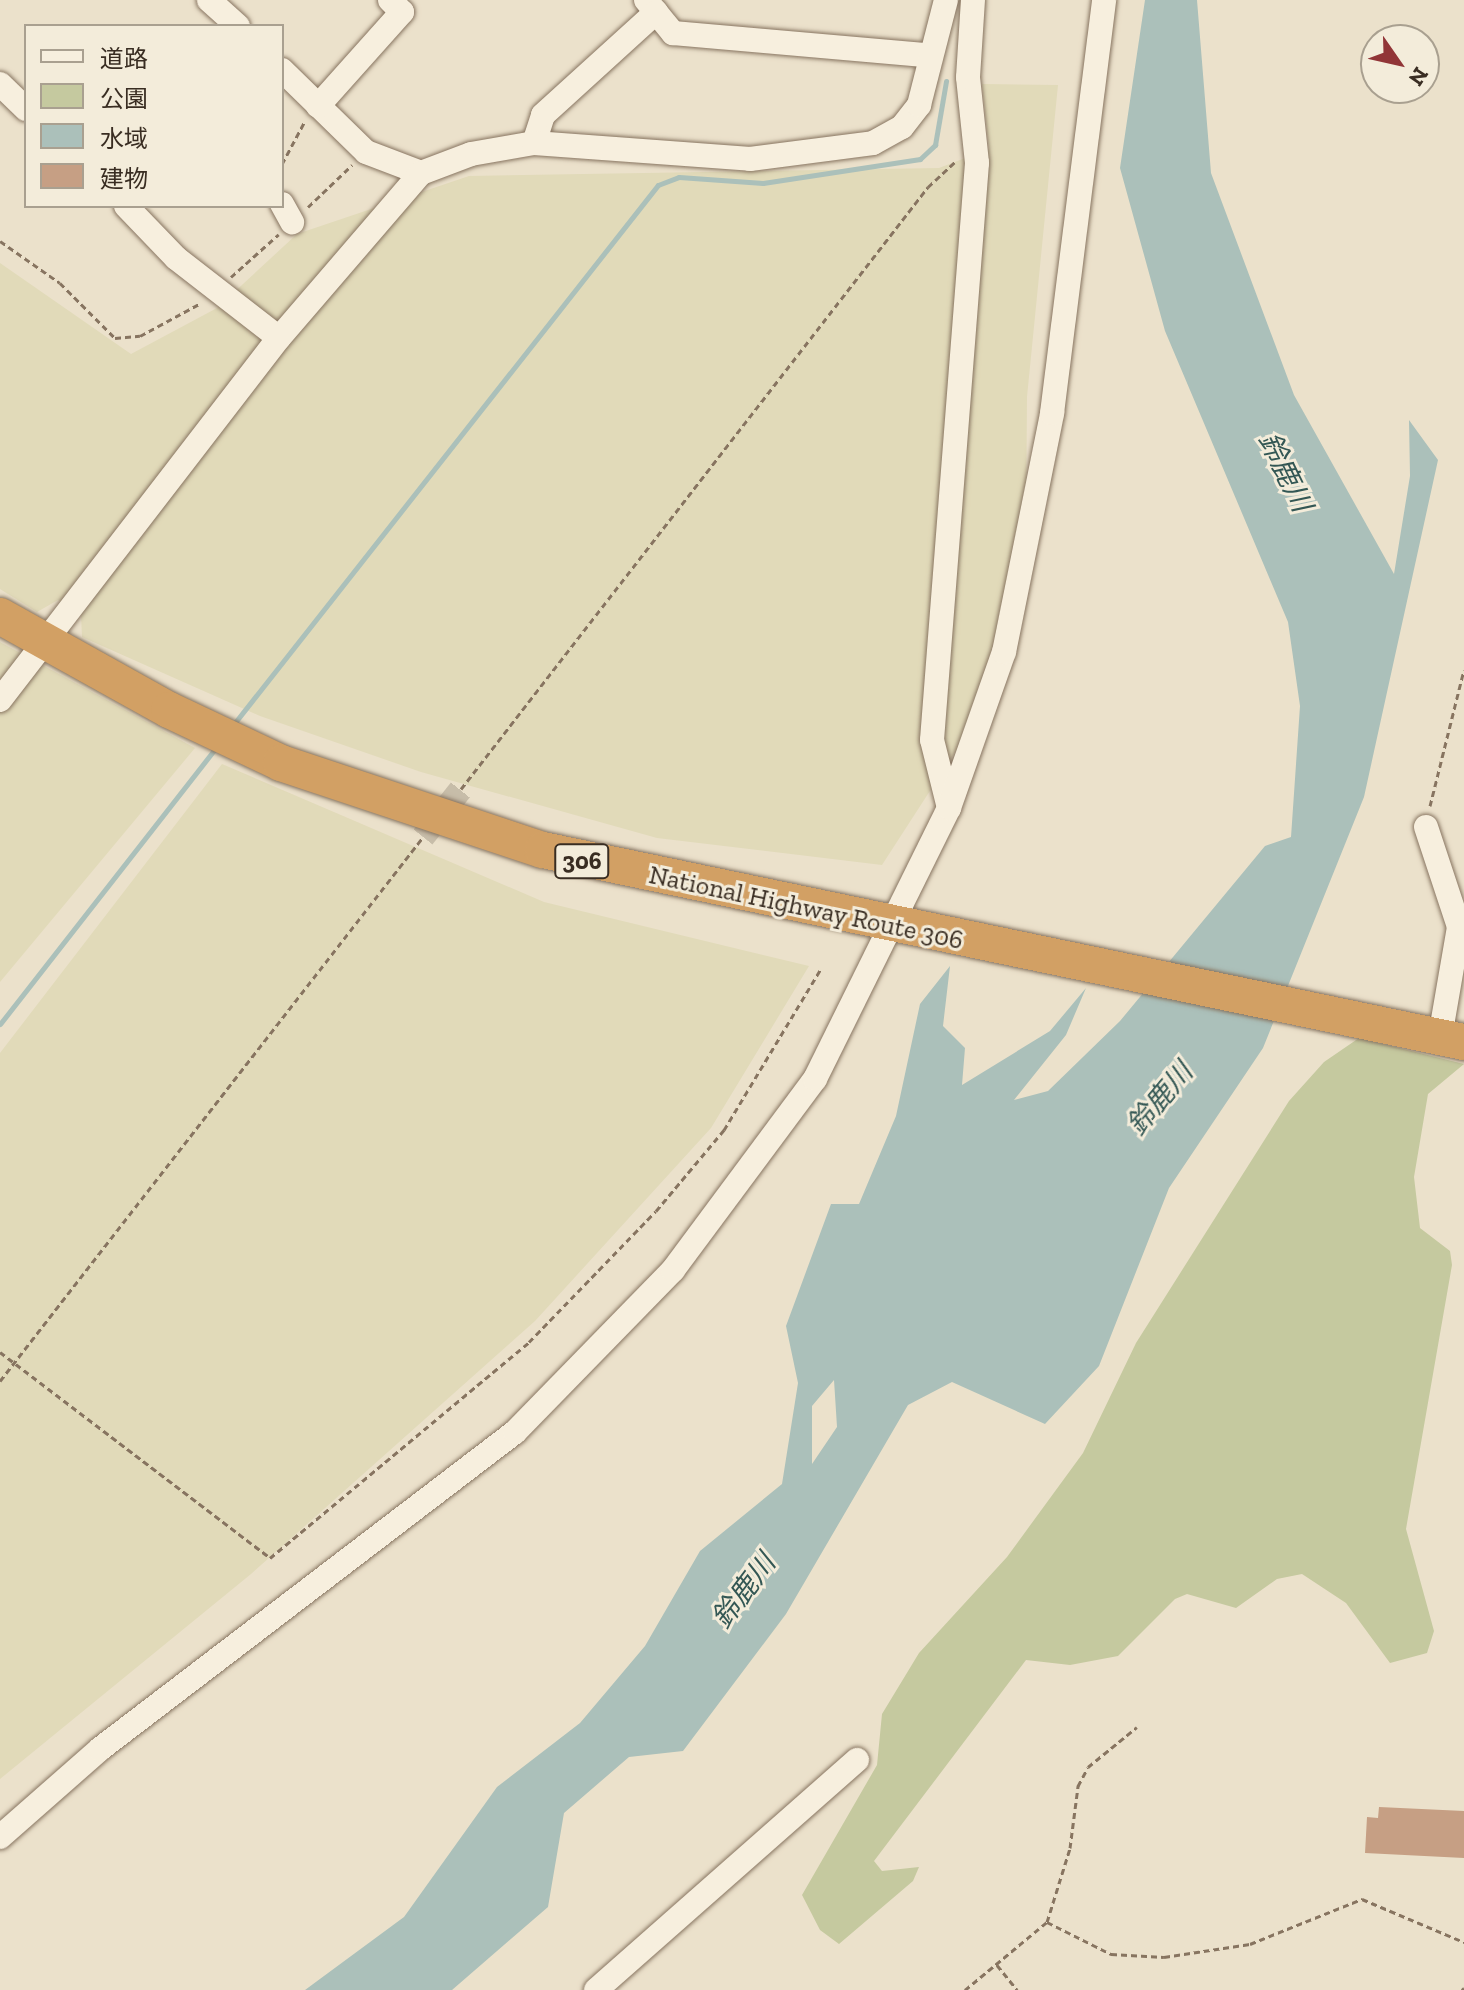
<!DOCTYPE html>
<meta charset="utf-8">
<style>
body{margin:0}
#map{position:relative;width:1464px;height:1990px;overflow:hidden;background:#ebe1cb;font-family:"Zilla Slab","Noto Sans JP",serif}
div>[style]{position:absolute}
.farmland>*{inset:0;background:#e1dab9}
.green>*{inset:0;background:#c5c99f}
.water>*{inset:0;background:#abc0ba}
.stream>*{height:5px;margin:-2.5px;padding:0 2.5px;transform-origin:2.5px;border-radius:2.5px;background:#abc0ba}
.building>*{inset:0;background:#c69f84}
.minor-tunnel>*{height:24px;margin-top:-12px;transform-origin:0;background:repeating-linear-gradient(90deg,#c7bda9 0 24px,transparent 0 36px)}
.path>*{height:3px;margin-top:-1.5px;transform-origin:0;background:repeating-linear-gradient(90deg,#877460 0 6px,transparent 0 10px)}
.roads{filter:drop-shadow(0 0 2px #877460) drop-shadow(0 0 2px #877460)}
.minor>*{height:24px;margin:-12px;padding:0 12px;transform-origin:12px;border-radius:12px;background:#f7efde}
.highway>*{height:36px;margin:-18px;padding:0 18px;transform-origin:18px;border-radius:18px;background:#d2a064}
span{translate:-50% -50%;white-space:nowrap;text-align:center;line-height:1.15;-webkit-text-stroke:6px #f3ecda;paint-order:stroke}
.shield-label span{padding:2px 6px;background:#f3ecda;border:2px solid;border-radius:6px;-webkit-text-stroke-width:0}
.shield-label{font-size:24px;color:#392d22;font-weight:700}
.street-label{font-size:26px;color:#392d22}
.water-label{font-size:28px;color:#335754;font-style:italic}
.legend{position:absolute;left:24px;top:24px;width:260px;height:184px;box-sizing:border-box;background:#f3ecda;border:2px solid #a9a090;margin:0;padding:10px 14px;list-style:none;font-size:24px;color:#392d22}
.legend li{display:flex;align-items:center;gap:16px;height:40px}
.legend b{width:40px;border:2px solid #a9a090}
.north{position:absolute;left:1360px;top:24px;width:80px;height:80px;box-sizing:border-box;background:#f3ecda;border:2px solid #a9a090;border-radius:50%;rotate:124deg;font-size:22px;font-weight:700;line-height:32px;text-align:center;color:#392d22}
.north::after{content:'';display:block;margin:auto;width:28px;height:36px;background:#913537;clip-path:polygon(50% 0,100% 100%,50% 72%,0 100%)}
</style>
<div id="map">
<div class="farmland">
<div style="clip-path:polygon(982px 84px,1058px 85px,1027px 397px,1026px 529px,970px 729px,882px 865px,657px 838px,421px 772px,260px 716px,82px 637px,81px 614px,58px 600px,37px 612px,0 589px,0 263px,131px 354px,217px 308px,297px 234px,469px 176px,939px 168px,989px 149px)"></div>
<div style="clip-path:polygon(0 642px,195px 748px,0 982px)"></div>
<div style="clip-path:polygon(222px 764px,544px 902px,809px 966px,711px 1128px,535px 1321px,251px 1574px,0 1779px,0 1053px)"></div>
</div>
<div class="green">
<div style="clip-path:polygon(1359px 1038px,1464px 1064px,1428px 1094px,1414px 1177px,1420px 1228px,1450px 1251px,1452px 1265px,1406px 1529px,1434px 1631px,1427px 1653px,1390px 1663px,1346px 1603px,1302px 1574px,1277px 1579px,1236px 1608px,1187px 1594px,1175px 1599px,1118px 1656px,1070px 1665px,1026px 1660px,874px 1861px,882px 1871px,919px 1867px,913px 1881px,839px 1944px,820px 1930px,802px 1895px,877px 1765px,882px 1714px,919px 1653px,1007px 1557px,1083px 1453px,1136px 1343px,1289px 1101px,1324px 1062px)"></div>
</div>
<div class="water">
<div style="clip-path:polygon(evenodd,1145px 0,1197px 0,1211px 173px,1294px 395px,1394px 574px,1410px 476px,1409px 420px,1438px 460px,1364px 797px,1263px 1048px,1169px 1188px,1099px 1366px,1045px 1424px,952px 1382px,908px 1405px,786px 1614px,683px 1751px,629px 1757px,564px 1813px,548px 1907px,452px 1990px,305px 1990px,404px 1917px,497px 1787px,580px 1723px,645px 1646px,700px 1551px,782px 1484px,798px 1383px,786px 1326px,831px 1204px,859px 1204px,896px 1116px,920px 1004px,950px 966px,943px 1026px,965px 1048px,962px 1085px,1050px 1031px,1086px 988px,1066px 1035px,1014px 1100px,1048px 1091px,1120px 1021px,1265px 846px,1291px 837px,1300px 706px,1288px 622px,1165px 331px,1120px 168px,1145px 0,834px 1380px,837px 1427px,812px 1464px,812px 1406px,834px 1380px)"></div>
</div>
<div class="stream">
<div style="left:233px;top:725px;width:687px;rotate:-51.8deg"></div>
<div style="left:658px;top:185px;width:22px;rotate:-21deg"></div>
<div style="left:679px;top:177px;width:84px;rotate:4.1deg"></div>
<div style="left:763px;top:183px;width:159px;rotate:-8.7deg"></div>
<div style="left:920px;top:159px;width:21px;rotate:-43deg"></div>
<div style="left:935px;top:145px;width:65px;rotate:-80.2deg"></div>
<div style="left:0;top:1024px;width:353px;rotate:-52deg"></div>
</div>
<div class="building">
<div style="clip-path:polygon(1379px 1807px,1464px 1811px,1464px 1858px,1365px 1853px,1367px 1817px,1378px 1818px)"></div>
</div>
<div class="minor-tunnel">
<div style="left:423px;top:837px;width:61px;rotate:-51.6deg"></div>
</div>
<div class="path">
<div style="left:282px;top:164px;width:49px;rotate:-61.9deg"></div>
<div style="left:308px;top:207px;width:61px;rotate:-43.7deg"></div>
<div style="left:0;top:241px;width:73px;rotate:35deg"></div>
<div style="left:60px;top:283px;width:78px;rotate:45deg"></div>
<div style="left:115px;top:338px;width:25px;rotate:-5deg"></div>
<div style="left:140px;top:336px;width:69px;rotate:-28.4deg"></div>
<div style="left:231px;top:277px;width:64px;rotate:-41.9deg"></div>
<div style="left:461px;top:789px;width:762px;rotate:-52.2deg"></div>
<div style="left:928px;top:187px;width:38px;rotate:-43deg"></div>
<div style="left:1430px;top:806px;width:140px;rotate:-76deg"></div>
<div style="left:0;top:1352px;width:340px;rotate:37.3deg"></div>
<div style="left:270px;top:1558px;width:337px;rotate:-39.8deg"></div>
<div style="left:529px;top:1342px;width:182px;rotate:-45.9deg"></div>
<div style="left:656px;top:1211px;width:106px;rotate:-50deg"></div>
<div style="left:724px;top:1130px;width:187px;rotate:-59deg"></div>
<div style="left:0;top:1381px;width:689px;rotate:-52.13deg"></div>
<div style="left:1047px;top:1922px;width:77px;rotate:-72.7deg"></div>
<div style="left:1070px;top:1848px;width:63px;rotate:-82.6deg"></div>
<div style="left:1078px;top:1786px;width:21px;rotate:-62deg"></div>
<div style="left:1088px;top:1767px;width:63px;rotate:-39.2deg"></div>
<div style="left:997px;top:1965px;width:32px;rotate:51deg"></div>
<div style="left:965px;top:1990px;width:107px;rotate:-39.7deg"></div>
<div style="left:1047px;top:1922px;width:72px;rotate:26.6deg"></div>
<div style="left:1111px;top:1954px;width:53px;rotate:3.2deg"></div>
<div style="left:1164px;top:1957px;width:87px;rotate:-8.6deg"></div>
<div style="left:1250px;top:1944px;width:121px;rotate:-21.9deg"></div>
<div style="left:1362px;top:1899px;width:111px;rotate:22.9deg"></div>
<div style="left:1462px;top:1990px;width:3px;rotate:-45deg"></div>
</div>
<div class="roads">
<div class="minor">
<div style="left:209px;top:0;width:39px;rotate:42deg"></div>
<div style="left:646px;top:0;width:43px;rotate:50.7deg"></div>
<div style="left:673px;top:33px;width:255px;rotate:5deg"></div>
<div style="left:282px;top:70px;width:117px;rotate:44.3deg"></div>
<div style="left:366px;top:152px;width:59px;rotate:20.9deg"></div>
<div style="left:0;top:84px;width:36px;rotate:44deg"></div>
<div style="left:318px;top:106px;width:126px;rotate:-48.2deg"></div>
<div style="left:402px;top:12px;width:17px;rotate:-135deg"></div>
<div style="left:534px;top:143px;width:29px;rotate:-72deg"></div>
<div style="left:543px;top:115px;width:153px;rotate:-42.3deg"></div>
<div style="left:282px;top:204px;width:21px;rotate:61deg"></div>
<div style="left:126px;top:206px;width:72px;rotate:46.1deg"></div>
<div style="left:176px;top:258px;width:130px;rotate:37.8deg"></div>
<div style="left:0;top:700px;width:457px;rotate:-52.4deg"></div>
<div style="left:279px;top:338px;width:218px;rotate:-49.3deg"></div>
<div style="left:421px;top:173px;width:53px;rotate:-20.8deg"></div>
<div style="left:471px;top:154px;width:64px;rotate:-9.9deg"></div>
<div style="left:534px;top:143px;width:217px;rotate:4.2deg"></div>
<div style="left:750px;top:159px;width:124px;rotate:-7.4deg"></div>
<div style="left:873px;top:143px;width:33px;rotate:-29deg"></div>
<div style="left:902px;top:127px;width:28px;rotate:-52deg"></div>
<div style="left:919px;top:105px;width:108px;rotate:-75.6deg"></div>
<div style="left:949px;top:808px;width:70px;rotate:-104deg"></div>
<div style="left:932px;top:740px;width:579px;rotate:-85.54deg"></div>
<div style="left:977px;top:163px;width:86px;rotate:-96deg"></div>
<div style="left:968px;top:77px;width:77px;rotate:-86.3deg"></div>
<div style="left:1426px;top:827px;width:105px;rotate:71.7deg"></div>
<div style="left:1459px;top:927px;width:112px;rotate:99.8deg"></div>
<div style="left:0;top:1837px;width:133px;rotate:-41.3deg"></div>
<div style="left:100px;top:1749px;width:522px;rotate:-37.37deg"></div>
<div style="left:515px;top:1432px;width:226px;rotate:-45.7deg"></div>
<div style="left:673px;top:1270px;width:238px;rotate:-53.4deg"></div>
<div style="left:815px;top:1079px;width:302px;rotate:-63.7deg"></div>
<div style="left:949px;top:808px;width:165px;rotate:-70.6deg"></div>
<div style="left:1004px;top:652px;width:244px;rotate:-78.6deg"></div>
<div style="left:1052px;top:413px;width:416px;rotate:-82.8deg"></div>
<div style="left:596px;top:1990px;width:348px;rotate:-41.4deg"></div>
</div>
<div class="highway">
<div style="left:0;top:616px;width:193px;rotate:29.1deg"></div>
<div style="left:169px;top:710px;width:124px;rotate:25.3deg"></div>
<div style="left:281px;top:763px;width:276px;rotate:18.4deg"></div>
<div style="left:543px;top:850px;width:941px;rotate:11.78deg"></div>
</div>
</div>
<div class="shield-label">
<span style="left:582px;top:861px">306</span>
</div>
<div class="street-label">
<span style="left:806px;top:908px;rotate:12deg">National Highway Route 306</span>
</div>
<div class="water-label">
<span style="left:1285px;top:472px;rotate:64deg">鈴鹿川</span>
<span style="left:1160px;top:1099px;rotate:-50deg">鈴鹿川</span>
<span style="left:744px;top:1591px;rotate:-53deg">鈴鹿川</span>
</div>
<ul class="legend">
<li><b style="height:10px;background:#f7efde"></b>道路</li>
<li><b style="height:22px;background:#c5c99f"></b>公園</li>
<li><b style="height:22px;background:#abc0ba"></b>水域</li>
<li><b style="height:22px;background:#c69f84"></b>建物</li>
</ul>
<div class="north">N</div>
</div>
